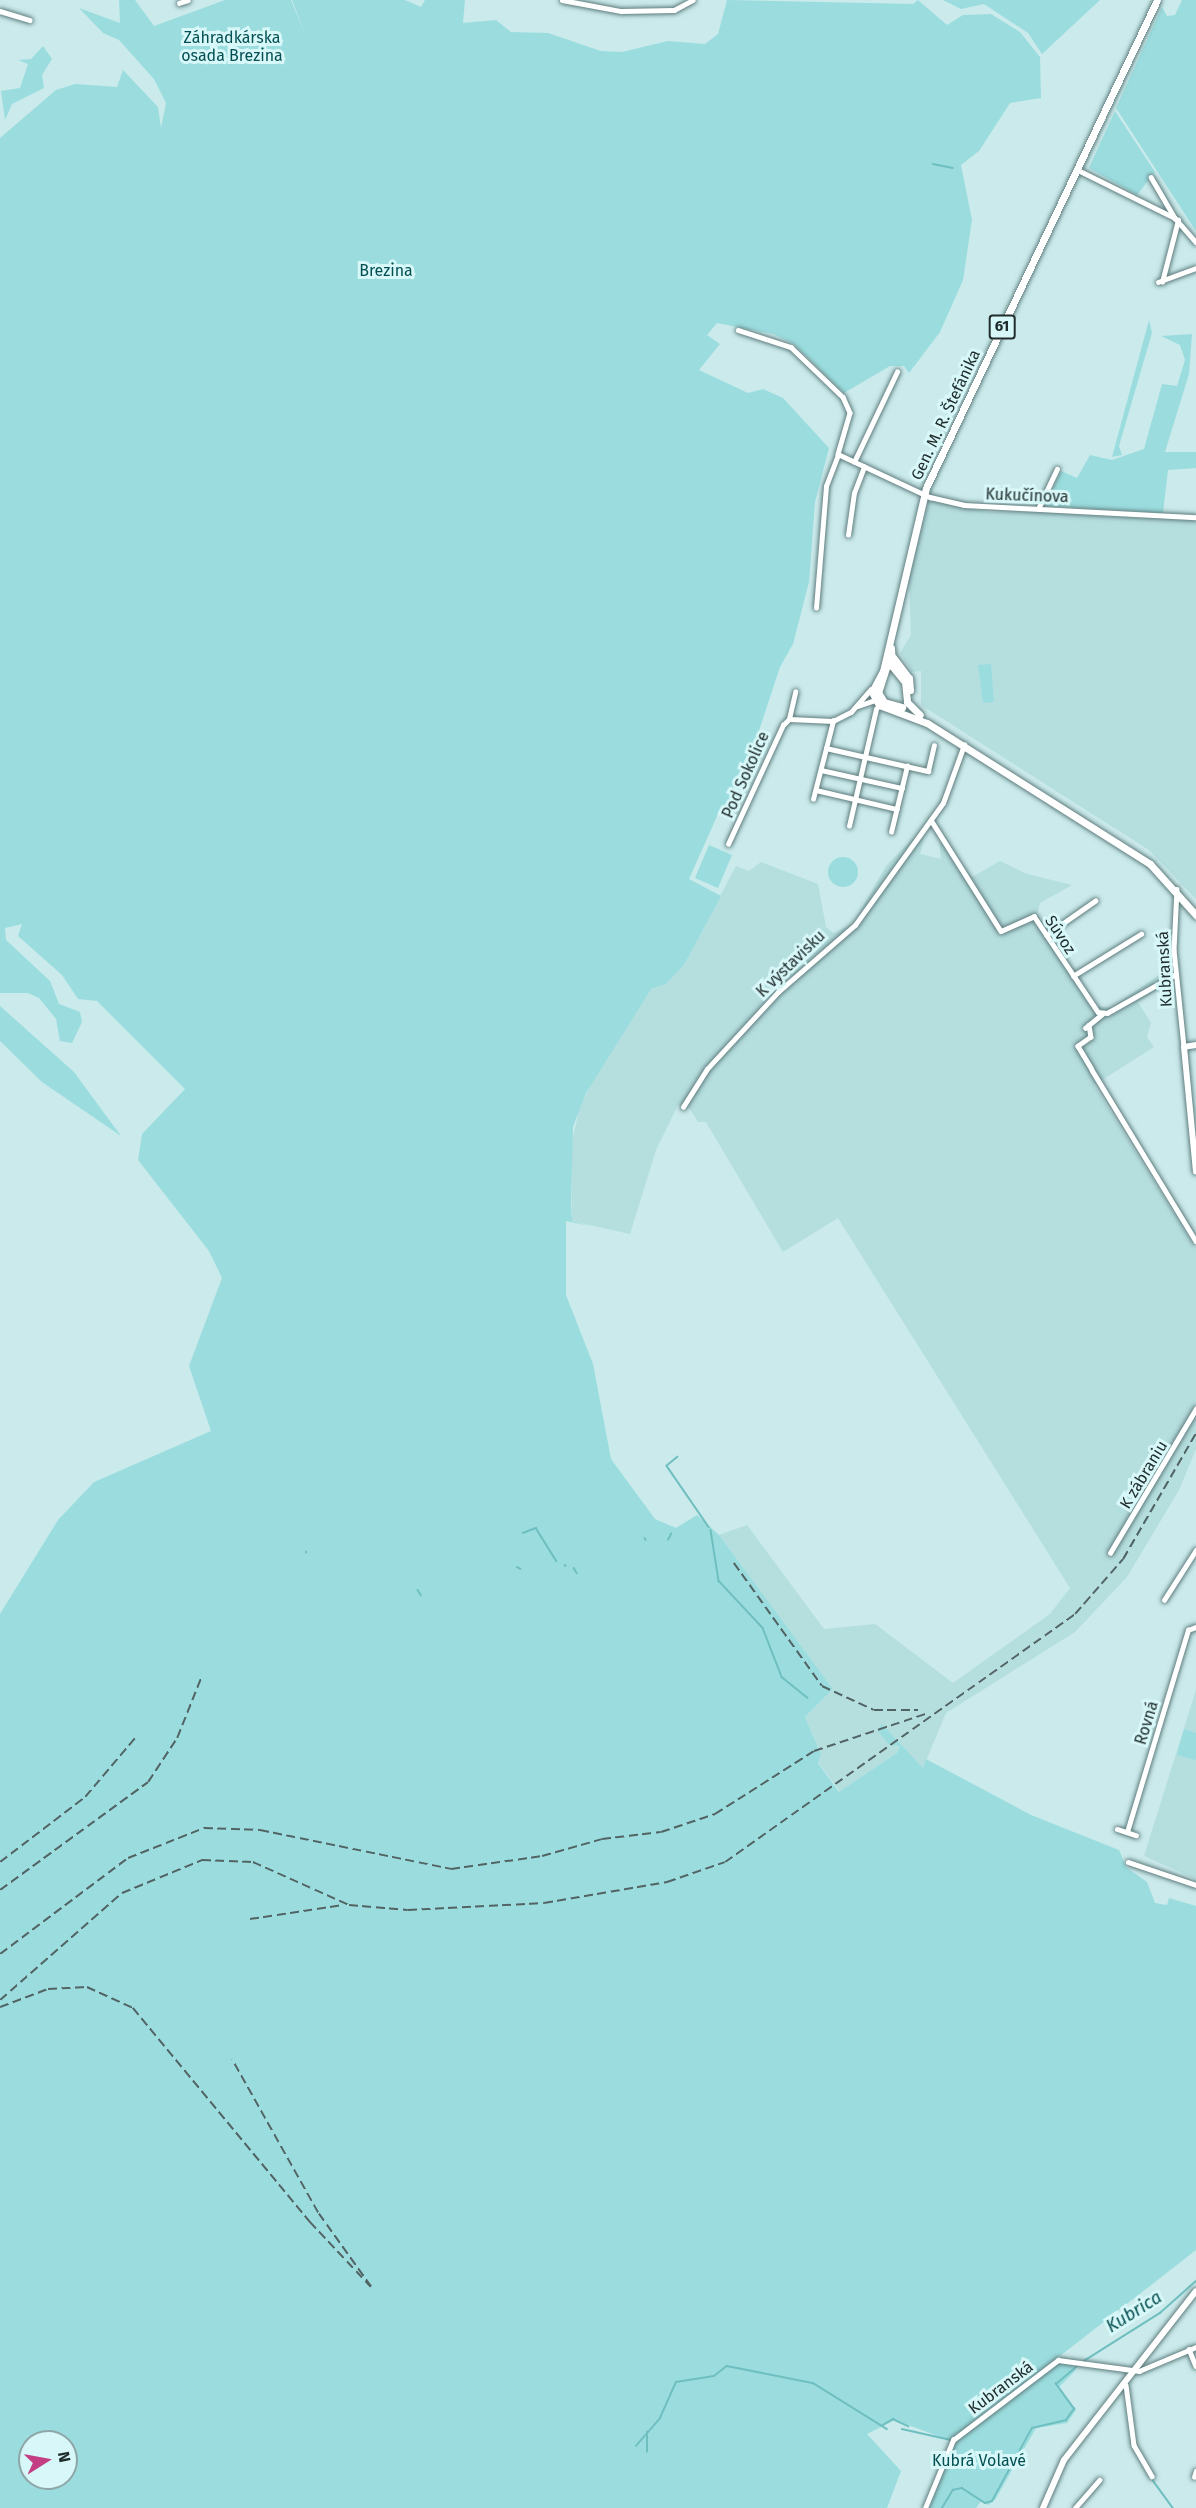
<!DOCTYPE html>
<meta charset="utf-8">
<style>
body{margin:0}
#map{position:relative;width:1196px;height:2508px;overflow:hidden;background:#caeaeb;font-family:"Fira Sans",sans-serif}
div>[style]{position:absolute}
.built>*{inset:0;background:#b5dedf}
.green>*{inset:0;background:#9bdddf}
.round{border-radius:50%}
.stream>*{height:1.5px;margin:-0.75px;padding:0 0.75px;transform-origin:0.75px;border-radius:0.75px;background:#6fbfc1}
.roads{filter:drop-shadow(0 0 2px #607d7e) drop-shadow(0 0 2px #607d7e)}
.street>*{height:4.5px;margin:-2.25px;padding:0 2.25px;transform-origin:2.25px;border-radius:2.25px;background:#fff}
.secondary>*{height:6px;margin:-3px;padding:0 3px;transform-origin:3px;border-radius:3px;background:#fff}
.primary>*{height:7px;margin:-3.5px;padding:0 3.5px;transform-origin:3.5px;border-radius:3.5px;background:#fff}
.rail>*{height:1.5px;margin-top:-0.75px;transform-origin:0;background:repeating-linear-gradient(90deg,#526364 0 9px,transparent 0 13.5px)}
span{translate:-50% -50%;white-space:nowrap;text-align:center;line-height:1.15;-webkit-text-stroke:6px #d7f7f8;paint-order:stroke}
.shield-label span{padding:2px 4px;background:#d7f7f8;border:2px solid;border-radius:4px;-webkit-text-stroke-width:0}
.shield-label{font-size:15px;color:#212d2d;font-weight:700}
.park-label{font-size:16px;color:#034f52}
.street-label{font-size:16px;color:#212d2d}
.water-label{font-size:18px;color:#0a5355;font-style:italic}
.north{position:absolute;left:18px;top:2430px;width:60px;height:60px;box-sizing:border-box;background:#d7f7f8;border:2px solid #8ea6a7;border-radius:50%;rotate:79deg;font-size:16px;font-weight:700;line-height:24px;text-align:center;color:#212d2d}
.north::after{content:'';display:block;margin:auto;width:21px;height:27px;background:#c33e83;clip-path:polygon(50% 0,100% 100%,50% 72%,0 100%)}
</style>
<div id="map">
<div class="built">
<div style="clip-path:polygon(929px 500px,987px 512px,1078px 511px,1196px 520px,1196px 899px,1149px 850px,921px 705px,921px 671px,912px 672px,900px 653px,911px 635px,909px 577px)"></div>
<div style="clip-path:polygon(912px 839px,924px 839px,920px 854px,941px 859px,939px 842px,945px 845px,972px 877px,1000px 861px,1027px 874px,1072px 885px,1040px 903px,1037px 915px,1096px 1006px,1111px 1008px,1172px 966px,1175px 994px,1168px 983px,1138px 1002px,1151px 1023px,1147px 1037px,1154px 1047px,1094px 1085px,1196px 1249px,1196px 1449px,1179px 1490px,1127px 1577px,1075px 1632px,946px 1713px,923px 1768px,882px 1724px,889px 1745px,900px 1746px,897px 1753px,840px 1792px,818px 1762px,821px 1753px,805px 1717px,833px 1689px,719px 1535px,747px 1525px,824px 1629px,875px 1624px,953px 1683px,1050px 1614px,1070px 1588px,838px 1218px,783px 1252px,706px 1122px,698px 1122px,690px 1109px,678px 1105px,656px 1150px,630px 1234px,572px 1221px,571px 1146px,580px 1106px,609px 1049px,651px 989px,666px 984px,684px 965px,736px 866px,749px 871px,761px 862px,818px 884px,826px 927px,833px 933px,853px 924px,886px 866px)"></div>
<div style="clip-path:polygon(1196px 1690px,1196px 1879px,1144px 1856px)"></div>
</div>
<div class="green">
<div style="clip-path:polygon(evenodd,119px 0,135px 0,154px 26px,225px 0,291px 0,305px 34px,292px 0,405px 0,421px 7px,425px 0,465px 0,463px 23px,496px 20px,511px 32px,548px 33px,601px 51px,622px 52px,668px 41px,705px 44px,718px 34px,727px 0,913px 4px,918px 0,947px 25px,963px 15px,991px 14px,1020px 32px,1040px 57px,1041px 98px,1010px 103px,979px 151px,961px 165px,972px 220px,963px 280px,940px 332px,909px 373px,904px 366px,890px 366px,844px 393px,794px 344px,773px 334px,717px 323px,707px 335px,720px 344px,699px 370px,748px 393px,763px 389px,783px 398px,829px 448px,815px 502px,809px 582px,793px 644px,780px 667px,749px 761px,726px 806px,722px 805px,689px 879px,721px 896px,684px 965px,666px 984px,651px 989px,586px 1093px,573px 1127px,571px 1202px,572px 1221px,590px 1226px,566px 1221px,566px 1295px,593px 1364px,611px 1459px,655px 1519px,676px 1528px,697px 1515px,719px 1535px,833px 1689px,805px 1717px,821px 1754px,818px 1763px,839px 1792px,897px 1753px,900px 1746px,889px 1745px,878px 1731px,882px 1724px,923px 1768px,926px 1759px,1031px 1815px,1119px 1850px,1126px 1867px,1147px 1882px,1155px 1903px,1167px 1905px,1169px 1898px,1196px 1906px,1196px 2250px,951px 2441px,895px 2420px,867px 2434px,901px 2471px,887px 2508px,0 2508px,0 1614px,58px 1520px,94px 1482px,211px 1431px,189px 1366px,222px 1278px,209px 1251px,138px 1160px,142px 1134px,185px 1089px,97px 1001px,78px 999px,62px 975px,18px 936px,22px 924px,5px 928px,6px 940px,50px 981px,59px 1004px,80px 1012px,82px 1022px,72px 1043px,60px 1041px,56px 1019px,39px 998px,28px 993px,0 993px,0 138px,56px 90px,75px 84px,117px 87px,123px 70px,158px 107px,161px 128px,166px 103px,154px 79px,119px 40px,103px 33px,79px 8px,120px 23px,119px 0,30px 2442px,66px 2442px,66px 2478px,30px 2478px,30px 2442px)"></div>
<div style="clip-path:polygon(943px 0,1100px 0,1042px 54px,1028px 33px,984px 4px,961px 9px)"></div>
<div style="clip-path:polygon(1182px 0,1196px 0,1196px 231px,1116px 108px,1162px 7px,1167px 16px,1175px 15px)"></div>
<div style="clip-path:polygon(43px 46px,52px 59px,42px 75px,44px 88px,12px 104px,5px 120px,1px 91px,20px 88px,28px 64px,18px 60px,31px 59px)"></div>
<div style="clip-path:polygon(1115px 111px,1155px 172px,1137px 195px,1089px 168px)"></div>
<div style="clip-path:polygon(1149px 320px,1152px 333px,1119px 446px,1122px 455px,1112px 457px)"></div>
<div style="clip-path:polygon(1192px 334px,1189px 374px,1165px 452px,1196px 452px,1196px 468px,1168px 470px,1163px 513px,1045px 506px,1061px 471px,1077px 478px,1090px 455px,1112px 460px,1144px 449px,1162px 384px,1177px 386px,1185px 360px,1180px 345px,1161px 336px)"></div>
<div style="clip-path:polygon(991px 664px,994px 702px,983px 703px,978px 665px)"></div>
<div style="clip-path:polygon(709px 845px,732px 855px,718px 888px,695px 878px)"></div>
<div class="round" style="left:828px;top:857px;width:30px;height:30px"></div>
<div style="clip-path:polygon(0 1006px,74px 1072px,121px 1136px,42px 1082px,0 1041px)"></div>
<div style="clip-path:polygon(1184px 1729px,1196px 1733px,1196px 1760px,1177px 1755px)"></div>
<div style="clip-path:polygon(1069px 2362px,1076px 2370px,1059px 2387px,1076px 2410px,1067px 2423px,1036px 2428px,995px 2500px,988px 2505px,981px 2501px,976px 2508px,926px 2508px,957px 2438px,1056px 2363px)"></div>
</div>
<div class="stream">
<div style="left:933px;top:164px;width:20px;rotate:11deg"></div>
<div style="left:678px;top:1457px;width:14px;rotate:141deg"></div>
<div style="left:667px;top:1466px;width:74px;rotate:55.5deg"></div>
<div style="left:711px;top:1530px;width:52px;rotate:81.1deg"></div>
<div style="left:719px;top:1581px;width:64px;rotate:46.9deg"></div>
<div style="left:763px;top:1628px;width:53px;rotate:68.8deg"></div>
<div style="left:782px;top:1677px;width:33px;rotate:39deg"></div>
<div style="left:523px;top:1533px;width:14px;rotate:-21deg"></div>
<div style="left:536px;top:1528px;width:39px;rotate:58deg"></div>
<div style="left:645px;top:1538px;width:2px;rotate:63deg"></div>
<div style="left:668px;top:1540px;width:7px;rotate:-63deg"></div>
<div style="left:306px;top:1553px;width:1px;rotate:-90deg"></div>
<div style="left:565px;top:1565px;width:1px;rotate:45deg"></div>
<div style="left:517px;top:1567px;width:4px;rotate:27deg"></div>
<div style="left:574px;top:1568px;width:6px;rotate:59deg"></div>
<div style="left:418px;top:1590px;width:6px;rotate:59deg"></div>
<div style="left:1084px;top:2361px;width:90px;rotate:-32.3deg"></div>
<div style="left:1160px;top:2313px;width:48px;rotate:-41.6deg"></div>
<div style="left:883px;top:2425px;width:12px;rotate:-31deg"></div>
<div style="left:893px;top:2419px;width:17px;rotate:25deg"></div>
<div style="left:902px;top:2429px;width:50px;rotate:12.7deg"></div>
<div style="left:636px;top:2446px;width:37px;rotate:-49deg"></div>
<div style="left:660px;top:2418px;width:39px;rotate:-66deg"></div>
<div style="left:676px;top:2382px;width:38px;rotate:-9deg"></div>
<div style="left:714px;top:2376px;width:16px;rotate:-38deg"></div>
<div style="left:727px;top:2366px;width:88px;rotate:11.2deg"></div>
<div style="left:813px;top:2383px;width:87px;rotate:31.9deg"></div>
<div style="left:647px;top:2452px;width:20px;rotate:-90deg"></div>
<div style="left:1152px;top:2479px;width:36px;rotate:54deg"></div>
<div style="left:942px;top:2508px;width:21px;rotate:-59deg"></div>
<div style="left:953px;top:2490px;width:9px;rotate:-13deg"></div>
<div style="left:962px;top:2488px;width:27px;rotate:33deg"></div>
<div style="left:985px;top:2503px;width:7px;rotate:-16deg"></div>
<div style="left:992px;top:2501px;width:83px;rotate:-61.3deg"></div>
<div style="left:1032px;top:2428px;width:35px;rotate:-13deg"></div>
<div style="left:1066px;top:2420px;width:14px;rotate:-54deg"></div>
<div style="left:1074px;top:2409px;width:31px;rotate:-126deg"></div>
<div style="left:1056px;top:2384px;width:30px;rotate:-40deg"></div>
</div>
<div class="roads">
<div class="street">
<div style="left:562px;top:0;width:60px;rotate:10.6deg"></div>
<div style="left:621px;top:11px;width:53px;rotate:-1.1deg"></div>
<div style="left:674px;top:10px;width:21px;rotate:-28deg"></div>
<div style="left:179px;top:3px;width:9px;rotate:-18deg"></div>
<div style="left:0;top:11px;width:31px;rotate:17deg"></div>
<div style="left:1076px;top:169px;width:110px;rotate:26.3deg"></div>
<div style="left:1175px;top:218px;width:32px;rotate:49deg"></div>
<div style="left:1151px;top:177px;width:48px;rotate:59.7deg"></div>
<div style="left:1158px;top:282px;width:40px;rotate:-20.2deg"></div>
<div style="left:1162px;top:282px;width:64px;rotate:-75.5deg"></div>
<div style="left:738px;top:330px;width:56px;rotate:17.8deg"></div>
<div style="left:791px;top:347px;width:72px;rotate:43.9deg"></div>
<div style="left:843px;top:397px;width:17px;rotate:66deg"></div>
<div style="left:850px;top:413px;width:43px;rotate:106.3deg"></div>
<div style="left:838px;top:454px;width:102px;rotate:25.1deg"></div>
<div style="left:930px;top:497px;width:35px;rotate:13deg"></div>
<div style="left:964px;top:505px;width:232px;rotate:3deg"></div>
<div style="left:854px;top:462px;width:100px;rotate:-64.5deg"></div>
<div style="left:1038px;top:509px;width:44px;rotate:-64.6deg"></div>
<div style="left:848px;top:535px;width:42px;rotate:-81.9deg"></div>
<div style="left:854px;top:493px;width:28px;rotate:-69deg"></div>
<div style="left:816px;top:608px;width:122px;rotate:-85.3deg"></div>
<div style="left:826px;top:486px;width:34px;rotate:-69deg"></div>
<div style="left:858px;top:706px;width:21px;rotate:-19deg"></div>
<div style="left:789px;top:719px;width:28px;rotate:-77deg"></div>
<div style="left:826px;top:748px;width:105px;rotate:12.7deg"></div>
<div style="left:928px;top:771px;width:26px;rotate:-77deg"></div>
<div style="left:821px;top:770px;width:83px;rotate:12.5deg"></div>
<div style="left:816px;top:790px;width:83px;rotate:13.2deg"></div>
<div style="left:813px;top:799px;width:81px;rotate:-75.6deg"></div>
<div style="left:931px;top:820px;width:131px;rotate:57.8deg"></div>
<div style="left:1001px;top:931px;width:36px;rotate:-24deg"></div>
<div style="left:1034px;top:916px;width:115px;rotate:56.3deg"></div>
<div style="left:1098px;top:1012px;width:9px;rotate:6deg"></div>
<div style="left:1107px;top:1013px;width:79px;rotate:-29.5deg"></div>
<div style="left:849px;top:826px;width:120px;rotate:-77deg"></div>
<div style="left:891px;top:832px;width:68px;rotate:-76.4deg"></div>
<div style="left:728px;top:844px;width:131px;rotate:-65.2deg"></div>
<div style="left:783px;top:725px;width:8px;rotate:-45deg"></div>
<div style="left:789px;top:719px;width:44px;rotate:2.6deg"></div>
<div style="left:833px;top:721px;width:20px;rotate:-27deg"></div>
<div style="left:851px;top:712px;width:30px;rotate:-49deg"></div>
<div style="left:1177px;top:889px;width:61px;rotate:92.8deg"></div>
<div style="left:1174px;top:950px;width:98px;rotate:84.1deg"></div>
<div style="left:1046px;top:935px;width:60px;rotate:-34.8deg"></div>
<div style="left:1073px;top:976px;width:80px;rotate:-31.7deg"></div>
<div style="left:1089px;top:1025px;width:12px;rotate:81deg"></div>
<div style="left:1091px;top:1037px;width:16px;rotate:145deg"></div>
<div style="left:1078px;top:1046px;width:26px;rotate:59deg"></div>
<div style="left:1085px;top:1028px;width:22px;rotate:-39deg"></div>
<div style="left:1092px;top:1070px;width:200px;rotate:58.7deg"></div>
<div style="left:683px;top:1107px;width:45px;rotate:-57.7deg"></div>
<div style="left:707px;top:1069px;width:105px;rotate:-47.3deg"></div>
<div style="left:778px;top:992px;width:102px;rotate:-41deg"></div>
<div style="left:855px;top:925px;width:150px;rotate:-54.2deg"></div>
<div style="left:943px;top:803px;width:62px;rotate:-70.1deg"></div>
<div style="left:1110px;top:1553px;width:168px;rotate:-59.2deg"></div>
<div style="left:1164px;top:1600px;width:59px;rotate:-57.4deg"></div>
<div style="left:1117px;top:1829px;width:20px;rotate:18deg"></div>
<div style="left:1127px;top:1832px;width:211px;rotate:-73.2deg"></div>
<div style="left:1188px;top:1630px;width:9px;rotate:-21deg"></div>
<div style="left:1128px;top:1862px;width:72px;rotate:18.7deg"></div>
<div style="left:1189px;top:2349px;width:18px;rotate:68deg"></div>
<div style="left:1126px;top:2385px;width:61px;rotate:82.4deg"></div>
<div style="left:1134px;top:2445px;width:36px;rotate:60deg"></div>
<div style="left:1194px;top:2477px;width:6px;rotate:-72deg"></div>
<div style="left:925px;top:2508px;width:74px;rotate:-67.6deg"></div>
<div style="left:953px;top:2440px;width:132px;rotate:-37.3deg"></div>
<div style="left:1058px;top:2360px;width:82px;rotate:7.7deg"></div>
<div style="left:1139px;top:2371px;width:62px;rotate:-22.8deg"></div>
<div style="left:1075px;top:2508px;width:37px;rotate:-49deg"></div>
</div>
<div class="secondary">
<div style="left:1196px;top:1045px;width:12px;rotate:171deg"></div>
<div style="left:1184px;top:1047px;width:125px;rotate:84.5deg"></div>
<div style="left:1043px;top:2508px;width:52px;rotate:-66.4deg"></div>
<div style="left:1064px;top:2460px;width:214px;rotate:-52deg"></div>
</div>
<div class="primary">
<div style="left:1157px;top:0;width:540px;rotate:115.33deg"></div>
<div style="left:926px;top:488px;width:188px;rotate:103.2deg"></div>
<div style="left:883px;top:671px;width:24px;rotate:118deg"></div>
<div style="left:872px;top:692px;width:15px;rotate:62deg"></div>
<div style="left:879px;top:705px;width:51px;rotate:20.6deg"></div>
<div style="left:927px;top:723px;width:264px;rotate:32.3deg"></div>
<div style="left:1150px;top:864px;width:69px;rotate:48deg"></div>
<div style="left:891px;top:648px;width:18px;rotate:87deg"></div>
<div style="left:892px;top:666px;width:21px;rotate:51deg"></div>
<div style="left:905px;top:682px;width:20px;rotate:84deg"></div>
<div style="left:907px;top:702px;width:18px;rotate:45deg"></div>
<div style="left:893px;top:657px;width:26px;rotate:53deg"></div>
<div style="left:909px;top:678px;width:12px;rotate:85deg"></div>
<div style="left:887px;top:665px;width:28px;rotate:108deg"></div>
<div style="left:878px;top:692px;width:12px;rotate:59deg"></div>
<div style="left:884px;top:702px;width:19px;rotate:16deg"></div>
</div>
</div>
<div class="rail">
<div style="left:734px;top:1563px;width:151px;rotate:54.4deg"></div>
<div style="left:822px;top:1686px;width:57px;rotate:24.8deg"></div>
<div style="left:874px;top:1710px;width:44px"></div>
<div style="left:0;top:1862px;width:107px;rotate:-37.4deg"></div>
<div style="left:85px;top:1797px;width:77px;rotate:-49.7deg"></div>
<div style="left:0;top:1890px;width:183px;rotate:-36.1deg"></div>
<div style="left:148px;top:1782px;width:53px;rotate:-56.6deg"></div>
<div style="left:177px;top:1738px;width:65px;rotate:-68.2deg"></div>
<div style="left:250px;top:1919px;width:94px;rotate:-8.6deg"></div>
<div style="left:0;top:1954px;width:160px;rotate:-36.9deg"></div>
<div style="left:128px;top:1858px;width:82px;rotate:-21.5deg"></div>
<div style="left:204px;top:1828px;width:56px;rotate:2deg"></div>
<div style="left:260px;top:1830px;width:195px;rotate:11.5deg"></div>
<div style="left:451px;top:1869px;width:92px;rotate:-8.1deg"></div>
<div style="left:542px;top:1856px;width:62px;rotate:-15.8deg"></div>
<div style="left:602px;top:1839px;width:59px;rotate:-6.8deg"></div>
<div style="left:661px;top:1832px;width:57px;rotate:-18.4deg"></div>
<div style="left:715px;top:1814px;width:117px;rotate:-32.5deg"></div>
<div style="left:814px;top:1751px;width:120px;rotate:-18.4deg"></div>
<div style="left:0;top:2000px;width:162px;rotate:-41.3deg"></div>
<div style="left:122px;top:1893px;width:87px;rotate:-22.4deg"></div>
<div style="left:202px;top:1860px;width:51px;rotate:2.2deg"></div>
<div style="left:253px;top:1862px;width:105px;rotate:24.1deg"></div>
<div style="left:349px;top:1905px;width:59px;rotate:4.8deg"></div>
<div style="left:408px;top:1910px;width:136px;rotate:-2.9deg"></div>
<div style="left:544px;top:1903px;width:125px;rotate:-9.7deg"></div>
<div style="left:667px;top:1882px;width:61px;rotate:-19deg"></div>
<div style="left:725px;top:1862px;width:429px;rotate:-35.3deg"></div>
<div style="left:1075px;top:1614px;width:73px;rotate:-48.9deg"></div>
<div style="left:1123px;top:1559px;width:146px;rotate:-59.9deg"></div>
<div style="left:0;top:2007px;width:51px;rotate:-20.6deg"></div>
<div style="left:48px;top:1989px;width:39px;rotate:-3deg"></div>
<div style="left:87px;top:1987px;width:51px;rotate:24.5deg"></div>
<div style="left:133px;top:2008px;width:278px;rotate:50.4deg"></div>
<div style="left:310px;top:2222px;width:89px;rotate:46.8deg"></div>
<div style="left:371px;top:2287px;width:91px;rotate:-125.6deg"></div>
<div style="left:318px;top:2213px;width:176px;rotate:-119.3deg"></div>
</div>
<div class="shield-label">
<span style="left:1002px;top:327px">61</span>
</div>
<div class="park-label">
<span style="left:232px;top:47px">Záhradkárska<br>osada Brezina</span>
<span style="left:386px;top:271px">Brezina</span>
<span style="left:979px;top:2461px">Kubrá Volavé</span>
</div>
<div class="street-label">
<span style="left:946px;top:415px;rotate:-65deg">Gen. M. R. Štefánika</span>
<span style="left:1027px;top:496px;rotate:2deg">Kukučínova</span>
<span style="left:746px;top:775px;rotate:-66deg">Pod Sokolice</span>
<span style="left:1060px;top:935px;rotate:57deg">Súvoz</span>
<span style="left:791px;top:964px;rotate:-44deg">K výstavisku</span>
<span style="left:1165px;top:969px;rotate:-93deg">Kubranská</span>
<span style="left:1144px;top:1475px;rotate:-59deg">K zábraniu</span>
<span style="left:1147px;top:1723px;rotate:-73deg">Rovná</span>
<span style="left:1001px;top:2388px;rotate:-37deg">Kubranská</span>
</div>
<div class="water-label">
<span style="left:1134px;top:2312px;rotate:-32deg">Kubrica</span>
</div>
<div class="north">N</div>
</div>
